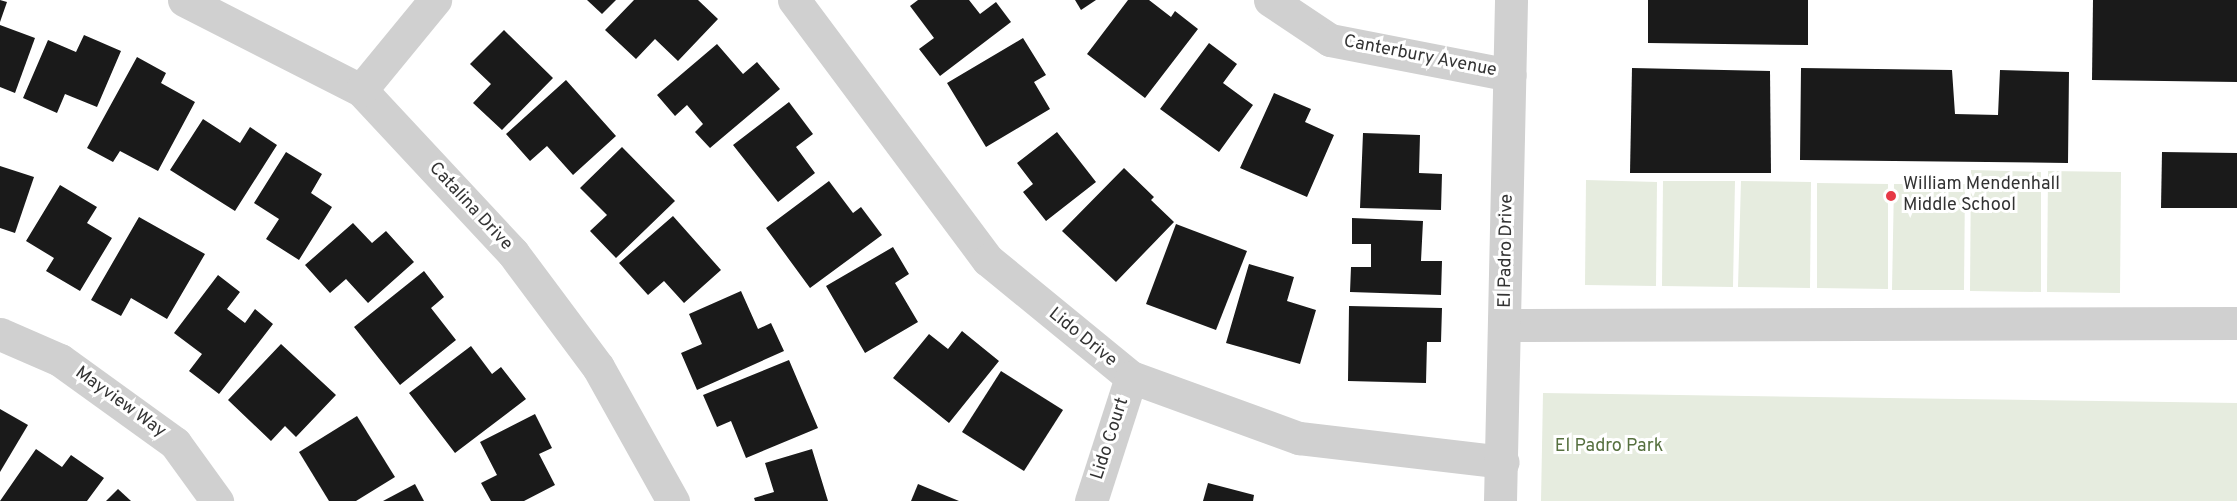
<!DOCTYPE html>
<style>
body{margin:0}
#map{position:relative;width:2237px;height:501px;overflow:hidden;background:#fff;font-family:Overpass,sans-serif}
div>[style]{position:absolute}
.green>*{inset:0;background:#e6ecdf}
.building>*{inset:0;background:#1a1a1a}
.minor>*{height:33px;margin:-16.5px;padding:0 16.5px;transform-origin:16.5px;border-radius:16.5px;background:#d0d0d0}
.dots>*{width:16px;height:16px;translate:-50% -50%;box-sizing:border-box;border:3px solid #fff;border-radius:50%}
span{translate:-50% -50%;white-space:nowrap;text-align:center;line-height:1.15;-webkit-text-stroke:6px #fff;paint-order:stroke}
.street-label{font-size:18px;color:#333}
.poi-label{font-size:18px;color:#333}
.left{translate:0 -50%;text-align:left}
.park-label{font-size:18px;color:#56703f}
</style>
<div id="map">
<div class="green">
<div style="clip-path:polygon(1971px 170px,2041px 172px,2041px 292px,1970px 291px)"></div>
<div style="clip-path:polygon(2048px 171px,2121px 172px,2120px 293px,2047px 292px)"></div>
<div style="clip-path:polygon(1586px 180px,1657px 182px,1656px 286px,1585px 285px)"></div>
<div style="clip-path:polygon(1663px 181px,1735px 181px,1733px 287px,1662px 286px)"></div>
<div style="clip-path:polygon(1741px 181px,1811px 182px,1810px 288px,1738px 287px)"></div>
<div style="clip-path:polygon(1817px 183px,1888px 184px,1888px 289px,1817px 288px)"></div>
<div style="clip-path:polygon(1894px 184px,1965px 184px,1964px 290px,1892px 290px)"></div>
<div style="clip-path:polygon(1543px 393px,2237px 403px,2237px 501px,1541px 501px)"></div>
</div>
<div class="building">
<div style="clip-path:polygon(0 0,7px 2px,0 22px)"></div>
<div style="clip-path:polygon(587px 0,616px 0,602px 14px)"></div>
<div style="clip-path:polygon(634px 0,698px 0,718px 19px,678px 61px,655px 39px,636px 59px,605px 30px)"></div>
<div style="clip-path:polygon(918px 0,969px 0,980px 14px,996px 2px,1011px 22px,940px 76px,919px 49px,934px 38px,910px 6px)"></div>
<div style="clip-path:polygon(1075px 0,1096px 0,1081px 10px)"></div>
<div style="clip-path:polygon(1128px 0,1149px 0,1171px 17px,1175px 11px,1198px 29px,1145px 98px,1087px 54px)"></div>
<div style="clip-path:polygon(1648px 0,1808px 0,1808px 45px,1648px 43px)"></div>
<div style="clip-path:polygon(2093px 0,2237px 0,2237px 82px,2092px 80px)"></div>
<div style="clip-path:polygon(0 25px,35px 38px,15px 93px,0 87px)"></div>
<div style="clip-path:polygon(504px 30px,553px 78px,502px 130px,473px 103px,491px 84px,470px 64px)"></div>
<div style="clip-path:polygon(84px 35px,121px 51px,97px 107px,65px 94px,57px 113px,23px 98px,48px 40px,76px 52px)"></div>
<div style="clip-path:polygon(1023px 38px,1046px 75px,1034px 82px,1050px 109px,986px 147px,947px 83px)"></div>
<div style="clip-path:polygon(1209px 43px,1237px 64px,1223px 83px,1253px 105px,1219px 152px,1160px 109px)"></div>
<div style="clip-path:polygon(717px 44px,743px 74px,757px 62px,780px 89px,710px 148px,695px 132px,703px 124px,687px 105px,675px 116px,657px 95px)"></div>
<div style="clip-path:polygon(137px 57px,166px 73px,161px 83px,195px 102px,158px 171px,120px 151px,113px 162px,87px 148px)"></div>
<div style="clip-path:polygon(1632px 68px,1770px 71px,1771px 173px,1630px 173px)"></div>
<div style="clip-path:polygon(1801px 68px,1952px 70px,1955px 114px,1998px 115px,2000px 70px,2069px 72px,2068px 163px,1800px 160px)"></div>
<div style="clip-path:polygon(566px 80px,616px 136px,573px 175px,547px 146px,530px 161px,506px 134px)"></div>
<div style="clip-path:polygon(1274px 93px,1311px 109px,1305px 122px,1334px 135px,1307px 197px,1240px 168px)"></div>
<div style="clip-path:polygon(789px 102px,813px 134px,796px 147px,815px 173px,778px 202px,733px 145px)"></div>
<div style="clip-path:polygon(203px 119px,240px 143px,250px 127px,277px 145px,235px 211px,170px 170px)"></div>
<div style="clip-path:polygon(1057px 132px,1096px 182px,1046px 221px,1023px 192px,1033px 184px,1017px 163px)"></div>
<div style="clip-path:polygon(1363px 133px,1420px 135px,1419px 173px,1442px 174px,1441px 210px,1360px 208px)"></div>
<div style="clip-path:polygon(622px 147px,675px 201px,616px 258px,590px 231px,607px 215px,580px 188px)"></div>
<div style="clip-path:polygon(286px 152px,322px 174px,311px 193px,332px 207px,299px 260px,266px 239px,279px 219px,254px 203px)"></div>
<div style="clip-path:polygon(2162px 152px,2237px 153px,2237px 208px,2161px 208px)"></div>
<div style="clip-path:polygon(0 166px,34px 177px,15px 233px,0 228px)"></div>
<div style="clip-path:polygon(1124px 168px,1154px 197px,1151px 200px,1174px 222px,1116px 282px,1062px 231px)"></div>
<div style="clip-path:polygon(829px 181px,853px 213px,861px 207px,882px 235px,810px 288px,766px 228px)"></div>
<div style="clip-path:polygon(60px 185px,97px 207px,87px 223px,112px 238px,80px 291px,46px 271px,54px 258px,26px 241px)"></div>
<div style="clip-path:polygon(673px 216px,721px 270px,684px 303px,664px 281px,648px 295px,619px 263px)"></div>
<div style="clip-path:polygon(139px 217px,205px 254px,167px 319px,131px 298px,121px 316px,91px 300px)"></div>
<div style="clip-path:polygon(1352px 218px,1423px 221px,1421px 261px,1442px 261px,1441px 295px,1350px 292px,1351px 267px,1371px 267px,1371px 244px,1352px 244px)"></div>
<div style="clip-path:polygon(353px 223px,372px 243px,386px 231px,414px 262px,368px 303px,346px 279px,330px 293px,305px 265px)"></div>
<div style="clip-path:polygon(1176px 224px,1247px 251px,1216px 330px,1146px 304px)"></div>
<div style="clip-path:polygon(893px 247px,909px 274px,895px 283px,918px 322px,865px 353px,826px 286px)"></div>
<div style="clip-path:polygon(1249px 264px,1294px 277px,1287px 301px,1316px 310px,1300px 364px,1226px 343px)"></div>
<div style="clip-path:polygon(424px 271px,444px 297px,431px 308px,456px 340px,400px 385px,354px 327px)"></div>
<div style="clip-path:polygon(218px 275px,240px 292px,227px 309px,245px 323px,255px 309px,273px 324px,219px 394px,189px 371px,202px 354px,174px 333px)"></div>
<div style="clip-path:polygon(741px 291px,758px 329px,771px 323px,784px 351px,697px 390px,681px 353px,702px 344px,689px 314px)"></div>
<div style="clip-path:polygon(1349px 306px,1442px 308px,1441px 342px,1427px 342px,1426px 383px,1348px 381px)"></div>
<div style="clip-path:polygon(962px 331px,999px 361px,949px 423px,893px 378px,929px 334px,948px 349px)"></div>
<div style="clip-path:polygon(281px 344px,336px 395px,296px 437px,285px 426px,271px 441px,228px 400px)"></div>
<div style="clip-path:polygon(471px 346px,492px 374px,501px 367px,526px 399px,455px 453px,409px 393px)"></div>
<div style="clip-path:polygon(789px 360px,818px 428px,746px 458px,731px 421px,717px 427px,703px 395px)"></div>
<div style="clip-path:polygon(1001px 371px,1063px 410px,1024px 471px,962px 432px)"></div>
<div style="clip-path:polygon(0 409px,28px 425px,0 472px)"></div>
<div style="clip-path:polygon(535px 414px,552px 448px,539px 454px,555px 485px,524px 501px,491px 501px,481px 483px,497px 475px,480px 442px)"></div>
<div style="clip-path:polygon(357px 416px,395px 477px,356px 501px,329px 501px,299px 452px)"></div>
<div style="clip-path:polygon(36px 449px,62px 467px,71px 455px,104px 478px,87px 501px,0 501px)"></div>
<div style="clip-path:polygon(812px 449px,828px 501px,755px 501px,754px 498px,774px 492px,765px 463px)"></div>
<div style="clip-path:polygon(1208px 483px,1254px 495px,1253px 501px,1203px 501px)"></div>
<div style="clip-path:polygon(415px 484px,424px 501px,383px 501px)"></div>
<div style="clip-path:polygon(918px 484px,959px 501px,911px 501px)"></div>
<div style="clip-path:polygon(118px 489px,131px 501px,106px 501px)"></div>
</div>
<div class="minor">
<div style="left:184px;top:0;width:199px;rotate:27deg"></div>
<div style="left:361px;top:90px;width:223px;rotate:47deg"></div>
<div style="left:513px;top:253px;width:142px;rotate:53.3deg"></div>
<div style="left:598px;top:367px;width:154px;rotate:60.8deg"></div>
<div style="left:794px;top:0;width:324px;rotate:53.3deg"></div>
<div style="left:988px;top:260px;width:185px;rotate:39.3deg"></div>
<div style="left:1131px;top:377px;width:179px;rotate:20deg"></div>
<div style="left:1299px;top:438px;width:205px;rotate:6.7deg"></div>
<div style="left:1270px;top:0;width:72px;rotate:33.7deg"></div>
<div style="left:1330px;top:40px;width:183px;rotate:11deg"></div>
<div style="left:361px;top:90px;width:117px;rotate:-50.6deg"></div>
<div style="left:1505px;top:325px;width:732px;rotate:-0.16deg"></div>
<div style="left:0;top:334px;width:65px;rotate:23.4deg"></div>
<div style="left:60px;top:360px;width:142px;rotate:35.8deg"></div>
<div style="left:175px;top:443px;width:72px;rotate:54.1deg"></div>
<div style="left:1091px;top:501px;width:130px;rotate:-72.1deg"></div>
<div style="left:1500px;top:501px;width:501px;rotate:-88.74deg"></div>
</div>
<div class="dots">
<div style="left:1891px;top:196px;background:#e63946"></div>
</div>
<div class="street-label">
<span style="left:1420px;top:57px;rotate:11deg">Canterbury Avenue</span>
<span style="left:470px;top:207px;rotate:47deg">Catalina Drive</span>
<span style="left:1507px;top:251px;rotate:-89deg">El Padro Drive</span>
<span style="left:1082px;top:338px;rotate:39deg">Lido Drive</span>
<span style="left:120px;top:403px;rotate:36deg">Mayview Way</span>
<span style="left:1111px;top:439px;rotate:-72deg">Lido Court</span>
</div>
<div class="poi-label">
<span class="left" style="left:1903px;top:196px">William Mendenhall<br>Middle School</span>
</div>
<div class="park-label">
<span style="left:1609px;top:447px">El Padro Park</span>
</div>
</div>
